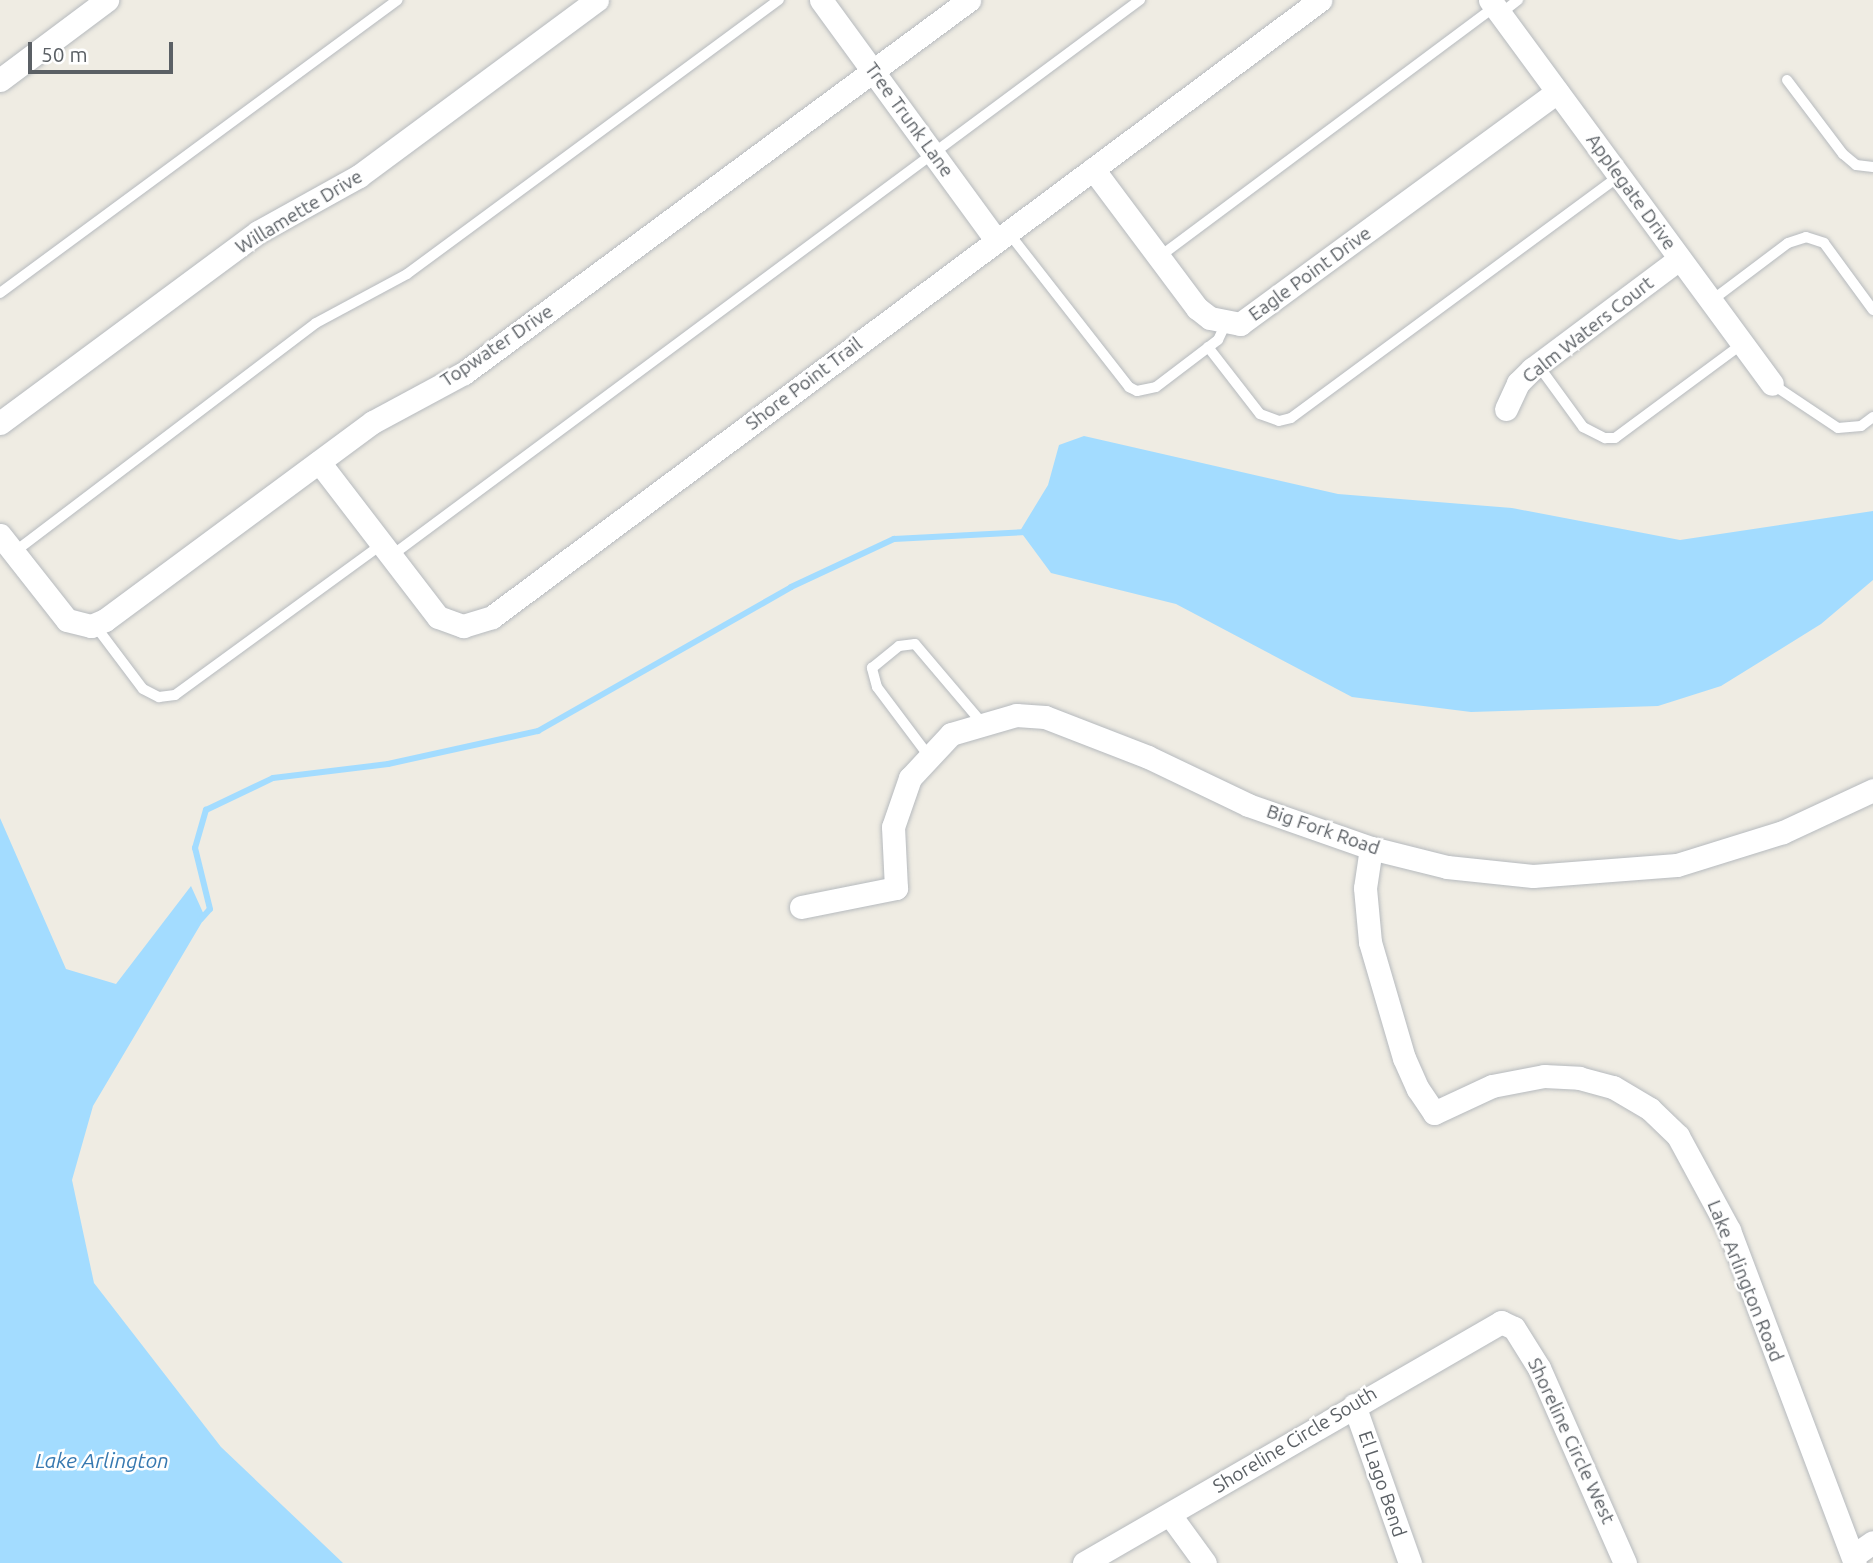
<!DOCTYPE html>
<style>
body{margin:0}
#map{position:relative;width:1873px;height:1563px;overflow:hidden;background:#efece3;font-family:Ubuntu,sans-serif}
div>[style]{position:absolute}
.water>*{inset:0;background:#a3dcff}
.stream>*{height:6px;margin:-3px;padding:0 3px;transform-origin:3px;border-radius:3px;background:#a3dcff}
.roads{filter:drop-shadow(0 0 2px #b6babe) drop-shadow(0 0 2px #b6babe)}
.service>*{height:10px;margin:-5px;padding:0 5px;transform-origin:5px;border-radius:5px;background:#fff}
.minor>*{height:23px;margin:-11.5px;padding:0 11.5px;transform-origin:11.5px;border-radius:11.5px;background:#fff}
span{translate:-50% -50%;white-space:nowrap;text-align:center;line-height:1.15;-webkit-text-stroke:5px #fff;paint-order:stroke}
.street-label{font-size:19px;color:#5b6065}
.water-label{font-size:21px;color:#3678b0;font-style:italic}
.scale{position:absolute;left:28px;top:42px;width:145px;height:32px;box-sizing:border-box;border:4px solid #5b6065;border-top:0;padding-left:9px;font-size:21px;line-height:24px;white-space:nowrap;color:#5b6065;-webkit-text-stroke:5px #fff;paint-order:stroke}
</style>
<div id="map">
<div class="water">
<div style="clip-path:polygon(1084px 436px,1338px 494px,1512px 508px,1680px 540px,1873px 511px,1873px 580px,1821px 624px,1721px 686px,1658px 706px,1471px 712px,1352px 697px,1176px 604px,1051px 573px,1020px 531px,1048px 485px,1059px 445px)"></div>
<div style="clip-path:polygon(0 818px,66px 969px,116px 984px,191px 886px,205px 917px,93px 1106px,72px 1180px,94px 1283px,221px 1447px,343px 1563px,0 1563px)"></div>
</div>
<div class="stream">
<div style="left:201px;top:919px;width:13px;rotate:-48deg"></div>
<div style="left:210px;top:909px;width:63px;rotate:-103.8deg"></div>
<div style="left:195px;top:848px;width:40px;rotate:-74deg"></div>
<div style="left:206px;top:810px;width:74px;rotate:-25.5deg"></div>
<div style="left:273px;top:778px;width:116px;rotate:-6.9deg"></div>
<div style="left:388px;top:764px;width:154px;rotate:-12.4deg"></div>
<div style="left:538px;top:731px;width:291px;rotate:-29.6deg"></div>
<div style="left:791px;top:587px;width:114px;rotate:-25deg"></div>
<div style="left:894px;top:539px;width:133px;rotate:-3deg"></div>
</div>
<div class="roads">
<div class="service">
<div style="left:1500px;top:14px;width:23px;rotate:-38deg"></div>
<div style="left:1787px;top:80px;width:93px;rotate:52.9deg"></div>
<div style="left:1843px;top:154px;width:17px;rotate:40deg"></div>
<div style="left:1856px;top:165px;width:17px;rotate:7deg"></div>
<div style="left:1008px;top:232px;width:197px;rotate:52deg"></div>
<div style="left:1129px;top:387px;width:9px;rotate:27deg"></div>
<div style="left:1137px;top:391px;width:19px;rotate:-12deg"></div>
<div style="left:1156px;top:387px;width:78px;rotate:-37.2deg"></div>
<div style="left:1218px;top:340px;width:19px;rotate:-65deg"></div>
<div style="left:1159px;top:257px;width:419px;rotate:-36.7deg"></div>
<div style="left:0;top:293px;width:494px;rotate:-36.4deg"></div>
<div style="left:1711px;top:301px;width:96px;rotate:-37deg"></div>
<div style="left:1788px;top:243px;width:19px;rotate:-18deg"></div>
<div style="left:1806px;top:237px;width:19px;rotate:18deg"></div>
<div style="left:1824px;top:243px;width:83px;rotate:53.8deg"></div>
<div style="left:1208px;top:347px;width:85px;rotate:52.2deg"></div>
<div style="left:1260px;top:414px;width:20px;rotate:20deg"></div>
<div style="left:1279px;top:421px;width:12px;rotate:-14deg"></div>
<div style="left:1291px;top:418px;width:408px;rotate:-36.4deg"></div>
<div style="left:1538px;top:365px;width:77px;rotate:54deg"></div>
<div style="left:1583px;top:427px;width:25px;rotate:27deg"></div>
<div style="left:1605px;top:438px;width:10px"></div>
<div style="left:1615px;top:438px;width:158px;rotate:-36.5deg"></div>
<div style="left:1772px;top:384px;width:79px;rotate:33.7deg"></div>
<div style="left:1838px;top:428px;width:23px;rotate:-5deg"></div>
<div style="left:1861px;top:426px;width:15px;rotate:-37deg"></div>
<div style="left:13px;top:553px;width:380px;rotate:-37.2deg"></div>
<div style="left:316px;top:323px;width:103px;rotate:-28.3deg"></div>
<div style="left:407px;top:274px;width:462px;rotate:-36.4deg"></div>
<div style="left:391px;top:556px;width:933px;rotate:-36.59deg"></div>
<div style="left:94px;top:624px;width:81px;rotate:53deg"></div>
<div style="left:143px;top:689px;width:18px;rotate:27deg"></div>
<div style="left:159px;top:697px;width:16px;rotate:-7deg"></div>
<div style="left:175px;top:695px;width:256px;rotate:-36.1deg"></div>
<div style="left:928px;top:755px;width:85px;rotate:-126.9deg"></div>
<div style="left:877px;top:687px;width:20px;rotate:-105deg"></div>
<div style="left:872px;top:668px;width:35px;rotate:-39deg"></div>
<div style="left:899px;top:646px;width:16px;rotate:-7deg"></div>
<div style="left:915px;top:644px;width:104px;rotate:49.7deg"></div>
</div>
<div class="minor">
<div style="left:821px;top:0;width:298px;rotate:53.9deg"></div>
<div style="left:1490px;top:0;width:476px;rotate:53.7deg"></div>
<div style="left:0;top:80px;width:134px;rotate:-36.8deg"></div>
<div style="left:1093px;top:169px;width:174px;rotate:53.2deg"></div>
<div style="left:1197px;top:308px;width:16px;rotate:38deg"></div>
<div style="left:1210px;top:318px;width:31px;rotate:11deg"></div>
<div style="left:1240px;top:324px;width:393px;rotate:-36.2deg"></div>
<div style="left:1506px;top:409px;width:29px;rotate:-65deg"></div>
<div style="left:1518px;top:383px;width:20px;rotate:-45deg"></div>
<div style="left:1532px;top:369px;width:184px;rotate:-36.8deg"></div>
<div style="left:0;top:423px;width:321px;rotate:-36.5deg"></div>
<div style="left:258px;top:232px;width:115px;rotate:-29deg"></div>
<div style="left:359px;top:176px;width:296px;rotate:-36.5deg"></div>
<div style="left:319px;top:462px;width:195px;rotate:52.5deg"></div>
<div style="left:438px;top:617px;width:27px;rotate:20deg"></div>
<div style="left:463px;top:626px;width:30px;rotate:-17deg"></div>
<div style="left:492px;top:617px;width:1033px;rotate:-36.69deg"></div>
<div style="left:0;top:535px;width:108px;rotate:51.8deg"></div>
<div style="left:67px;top:620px;width:25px;rotate:14deg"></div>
<div style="left:91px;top:626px;width:15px;rotate:-23deg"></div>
<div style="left:105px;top:620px;width:333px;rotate:-36.5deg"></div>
<div style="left:373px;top:422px;width:103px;rotate:-28.3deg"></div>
<div style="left:464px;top:373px;width:628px;rotate:-36.45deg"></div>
<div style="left:1371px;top:848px;width:40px;rotate:98.5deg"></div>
<div style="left:1365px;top:888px;width:54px;rotate:84.7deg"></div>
<div style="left:1370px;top:942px;width:121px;rotate:73.7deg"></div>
<div style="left:1404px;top:1058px;width:34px;rotate:66deg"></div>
<div style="left:1418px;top:1089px;width:29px;rotate:56deg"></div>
<div style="left:1434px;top:1113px;width:64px;rotate:-25deg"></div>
<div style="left:1492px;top:1086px;width:53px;rotate:-10.9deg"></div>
<div style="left:1544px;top:1076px;width:35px;rotate:3deg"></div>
<div style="left:1579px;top:1078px;width:35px;rotate:15deg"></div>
<div style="left:1613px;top:1087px;width:43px;rotate:30.7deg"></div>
<div style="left:1650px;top:1109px;width:39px;rotate:44deg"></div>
<div style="left:1678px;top:1136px;width:107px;rotate:61.5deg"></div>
<div style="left:1729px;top:1230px;width:356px;rotate:69.3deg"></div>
<div style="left:801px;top:907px;width:97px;rotate:-11.3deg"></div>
<div style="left:896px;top:888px;width:61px;rotate:-92.8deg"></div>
<div style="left:893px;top:827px;width:52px;rotate:-70.9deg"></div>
<div style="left:910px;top:778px;width:60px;rotate:-47deg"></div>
<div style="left:951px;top:734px;width:68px;rotate:-16.3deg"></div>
<div style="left:1016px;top:715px;width:29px;rotate:4deg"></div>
<div style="left:1045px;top:717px;width:110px;rotate:21.2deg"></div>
<div style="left:1148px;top:757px;width:111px;rotate:25.6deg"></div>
<div style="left:1248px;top:805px;width:130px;rotate:19.3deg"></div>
<div style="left:1371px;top:848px;width:78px;rotate:14deg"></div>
<div style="left:1447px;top:867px;width:86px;rotate:6deg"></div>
<div style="left:1533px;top:876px;width:144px;rotate:-4.4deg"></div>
<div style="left:1677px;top:865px;width:111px;rotate:-17.3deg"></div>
<div style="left:1783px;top:832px;width:99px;rotate:-25deg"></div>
<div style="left:1354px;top:1405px;width:168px;rotate:70.5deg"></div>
<div style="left:1170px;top:1515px;width:59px;rotate:53.9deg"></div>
<div style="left:1853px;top:1556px;width:24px;rotate:-35deg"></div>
<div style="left:1084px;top:1563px;width:482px;rotate:-30deg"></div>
<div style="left:1501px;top:1322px;width:14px;rotate:25deg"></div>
<div style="left:1514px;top:1328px;width:47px;rotate:58deg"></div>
<div style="left:1539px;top:1368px;width:213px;rotate:66.2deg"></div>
</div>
</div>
<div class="street-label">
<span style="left:909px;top:120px;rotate:54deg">Tree Trunk Lane</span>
<span style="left:1631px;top:192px;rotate:54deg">Applegate Drive</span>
<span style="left:299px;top:212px;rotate:-31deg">Willamette Drive</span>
<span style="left:1310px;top:274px;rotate:-36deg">Eagle Point Drive</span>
<span style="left:1588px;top:330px;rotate:-38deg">Calm Waters Court</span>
<span style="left:497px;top:346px;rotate:-34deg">Topwater Drive</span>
<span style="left:804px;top:384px;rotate:-37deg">Shore Point Trail</span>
<span style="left:1323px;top:830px;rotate:19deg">Big Fork Road</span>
<span style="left:1745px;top:1281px;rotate:68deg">Lake Arlington Road</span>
<span style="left:1295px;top:1440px;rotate:-31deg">Shoreline Circle South</span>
<span style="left:1571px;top:1441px;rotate:65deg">Shoreline Circle West</span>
<span style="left:1382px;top:1484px;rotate:71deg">El Lago Bend</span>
</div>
<div class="water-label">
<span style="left:102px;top:1460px">Lake Arlington</span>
</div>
<div class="scale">50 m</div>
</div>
